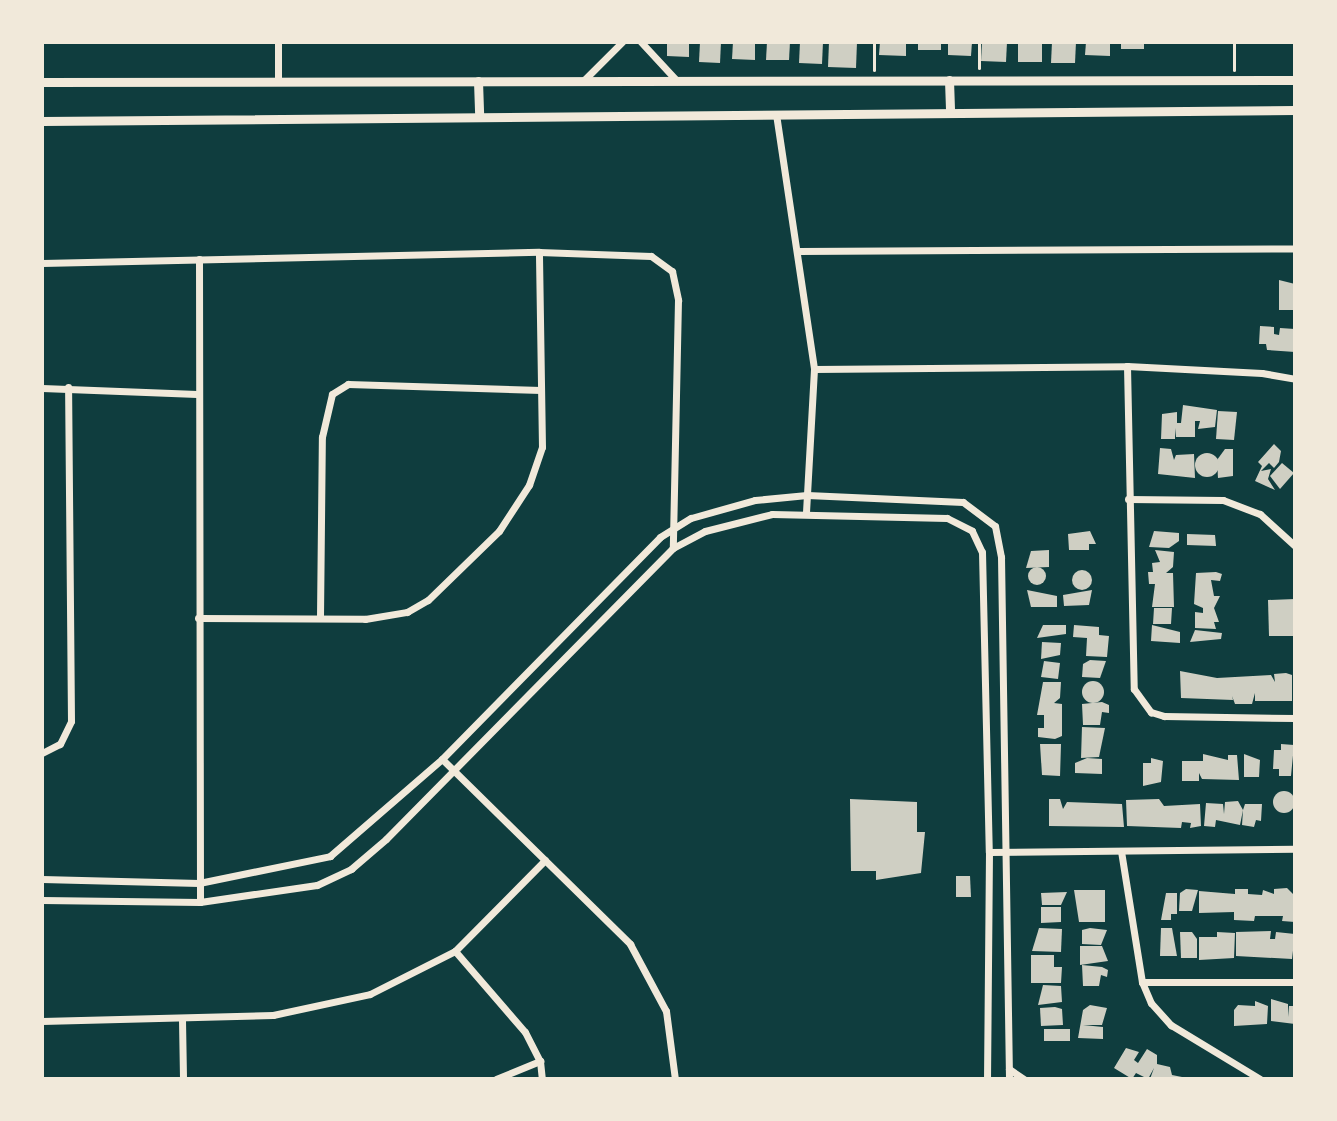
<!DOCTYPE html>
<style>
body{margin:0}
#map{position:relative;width:1337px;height:1121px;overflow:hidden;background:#0f3d3e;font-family:Raleway,sans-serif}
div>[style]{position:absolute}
.building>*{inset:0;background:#cfcfc3}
.round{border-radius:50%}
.path>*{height:3px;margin:-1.5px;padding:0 1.5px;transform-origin:1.5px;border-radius:1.5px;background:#f1e9da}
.minor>*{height:7px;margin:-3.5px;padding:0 3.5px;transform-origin:3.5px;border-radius:3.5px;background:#f1e9da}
.tertiary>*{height:9px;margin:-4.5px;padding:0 4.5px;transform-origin:4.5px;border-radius:4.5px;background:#f1e9da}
span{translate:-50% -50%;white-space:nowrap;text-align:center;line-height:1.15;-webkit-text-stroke:6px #f1e9da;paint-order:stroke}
.frame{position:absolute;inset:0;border:44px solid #f1e9da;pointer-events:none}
</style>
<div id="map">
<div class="building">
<div style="clip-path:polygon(667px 42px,689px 42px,689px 57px,667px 56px)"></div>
<div style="clip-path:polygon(700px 42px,721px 42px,720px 63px,699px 62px)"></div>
<div style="clip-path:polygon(733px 42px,755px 42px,755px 60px,732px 59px)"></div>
<div style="clip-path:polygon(767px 42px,790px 42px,789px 60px,766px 60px)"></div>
<div style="clip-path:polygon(800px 42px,823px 42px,822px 64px,799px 63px)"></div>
<div style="clip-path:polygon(829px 42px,857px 42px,856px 68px,828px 67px)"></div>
<div style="clip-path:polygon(880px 42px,906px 42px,906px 56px,879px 55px)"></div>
<div style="clip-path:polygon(918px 42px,941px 42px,941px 50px,918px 50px)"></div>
<div style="clip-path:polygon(948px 42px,972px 42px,971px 56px,948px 55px)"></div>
<div style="clip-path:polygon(982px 42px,1007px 42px,1006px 62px,981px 61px)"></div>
<div style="clip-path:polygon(1018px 42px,1042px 42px,1042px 62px,1018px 62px)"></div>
<div style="clip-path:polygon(1052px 42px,1076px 42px,1075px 63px,1051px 63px)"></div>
<div style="clip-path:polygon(1086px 42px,1110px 42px,1110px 56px,1085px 55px)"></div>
<div style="clip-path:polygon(1121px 42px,1144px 42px,1144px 49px,1121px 49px)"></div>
<div style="clip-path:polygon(1279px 280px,1295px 284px,1295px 310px,1279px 310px)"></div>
<div style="clip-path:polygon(1260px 326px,1274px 327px,1274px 334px,1279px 335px,1280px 328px,1295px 329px,1295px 352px,1267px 350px,1266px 344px,1259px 344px)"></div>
<div style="clip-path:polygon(1183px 405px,1217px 410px,1215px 427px,1198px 429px,1200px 421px,1195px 421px,1195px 437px,1176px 437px,1175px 428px,1175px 439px,1161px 439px,1162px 414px,1177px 412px,1177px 423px,1181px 423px)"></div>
<div style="clip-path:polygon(1218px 411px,1237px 412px,1234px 440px,1216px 439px)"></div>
<div style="clip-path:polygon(1274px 444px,1281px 451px,1279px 462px,1274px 468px,1269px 463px,1261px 471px,1271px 469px,1268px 479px,1275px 490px,1255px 481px,1262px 466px,1258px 462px)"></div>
<div style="clip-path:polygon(1160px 448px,1171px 449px,1174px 460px,1176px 455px,1194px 454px,1195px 478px,1158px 474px)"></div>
<div style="clip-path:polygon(1225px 449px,1233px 449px,1233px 476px,1218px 478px,1217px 460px)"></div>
<div class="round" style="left:1195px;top:453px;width:24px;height:24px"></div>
<div style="clip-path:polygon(1282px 463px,1294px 473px,1280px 489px,1270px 476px)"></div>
<div style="clip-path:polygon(1090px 531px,1096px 544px,1089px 544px,1089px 550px,1069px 550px,1068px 534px)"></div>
<div style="clip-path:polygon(1154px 531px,1179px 533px,1179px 541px,1169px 548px,1149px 547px)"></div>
<div style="clip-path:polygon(1187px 534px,1215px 535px,1216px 546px,1187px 545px)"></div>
<div style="clip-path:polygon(1049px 550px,1049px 567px,1026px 568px,1031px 551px)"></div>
<div style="clip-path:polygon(1155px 550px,1174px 552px,1173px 567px,1166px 573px,1173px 573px,1174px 607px,1152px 607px,1155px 584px,1149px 584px,1148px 572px,1153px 572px,1152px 563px,1160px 562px)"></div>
<div class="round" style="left:1028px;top:567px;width:18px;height:18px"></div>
<div class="round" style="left:1072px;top:570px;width:20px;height:20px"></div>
<div style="clip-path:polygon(1216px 572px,1222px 574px,1220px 581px,1211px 580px,1214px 596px,1220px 596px,1214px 608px,1219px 622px,1214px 622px,1216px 629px,1195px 628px,1195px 612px,1203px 613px,1203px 608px,1194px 604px,1196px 573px)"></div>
<div style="clip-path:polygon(1027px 590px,1057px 596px,1057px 607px,1031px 607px)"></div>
<div style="clip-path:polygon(1092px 590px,1089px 605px,1064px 606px,1063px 595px)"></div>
<div style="clip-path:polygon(1295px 599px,1295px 636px,1269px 636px,1268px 600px)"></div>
<div style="clip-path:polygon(1154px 608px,1172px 608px,1171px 624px,1153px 624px)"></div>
<div style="clip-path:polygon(1043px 625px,1066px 625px,1066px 634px,1037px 638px)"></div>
<div style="clip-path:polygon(1074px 625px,1099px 627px,1099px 635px,1109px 636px,1107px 657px,1086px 656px,1087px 638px,1073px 637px)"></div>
<div style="clip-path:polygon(1152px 625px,1180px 632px,1180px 643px,1151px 641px)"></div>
<div style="clip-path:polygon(1195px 630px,1222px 633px,1221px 639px,1190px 642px)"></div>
<div style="clip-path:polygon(1042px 642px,1061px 643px,1060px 655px,1041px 659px)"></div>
<div style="clip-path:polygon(1090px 660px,1106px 661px,1100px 678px,1082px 677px,1083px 664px)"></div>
<div style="clip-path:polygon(1044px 661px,1060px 663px,1058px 679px,1041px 677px)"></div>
<div style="clip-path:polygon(1180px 671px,1217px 678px,1271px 675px,1275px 682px,1274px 674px,1286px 673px,1292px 675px,1292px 701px,1255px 701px,1255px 693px,1252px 704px,1235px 704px,1232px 696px,1233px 700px,1181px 698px)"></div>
<div class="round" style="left:1082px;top:681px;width:22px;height:22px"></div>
<div style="clip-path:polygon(1043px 682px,1061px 682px,1060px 698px,1054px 703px,1062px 704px,1062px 736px,1055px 739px,1038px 737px,1038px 728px,1044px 728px,1044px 715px,1037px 715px)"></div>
<div style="clip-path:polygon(1102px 702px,1109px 705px,1109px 713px,1102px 712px,1100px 725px,1083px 725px,1082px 704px)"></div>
<div style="clip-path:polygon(1082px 727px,1105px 728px,1099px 757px,1081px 758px)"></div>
<div style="clip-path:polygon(1040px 744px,1061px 744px,1060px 776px,1042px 775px)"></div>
<div style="clip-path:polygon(1281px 744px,1294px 745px,1291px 776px,1279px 776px,1279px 769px,1273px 769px,1274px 750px,1281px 750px)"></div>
<div style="clip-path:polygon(1203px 754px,1228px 760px,1228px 755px,1237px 755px,1239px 780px,1202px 779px,1199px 773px,1199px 781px,1182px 781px,1182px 761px,1203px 761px)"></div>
<div style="clip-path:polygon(1244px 754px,1260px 760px,1259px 777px,1244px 777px)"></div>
<div style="clip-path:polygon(1087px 758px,1102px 759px,1102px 774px,1075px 773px,1075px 763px)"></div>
<div style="clip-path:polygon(1151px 758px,1163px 761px,1161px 782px,1143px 786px,1143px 763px,1151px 763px)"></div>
<div class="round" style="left:1273px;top:791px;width:22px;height:22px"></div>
<div style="clip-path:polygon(850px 799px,917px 802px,917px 832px,925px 832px,921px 873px,876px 880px,876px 871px,851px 871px)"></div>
<div style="clip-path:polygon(1049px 799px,1060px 799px,1063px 809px,1067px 802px,1122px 804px,1124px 827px,1049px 826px)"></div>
<div style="clip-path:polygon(1159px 799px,1164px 806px,1200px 804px,1201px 826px,1190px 828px,1191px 823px,1182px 822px,1181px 828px,1127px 826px,1126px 800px)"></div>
<div style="clip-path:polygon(1238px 801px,1243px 810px,1245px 804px,1262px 804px,1261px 821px,1256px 820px,1254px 827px,1242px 825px,1243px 810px,1240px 825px,1216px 820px,1215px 827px,1204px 826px,1206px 803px,1223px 804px,1224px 814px,1225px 802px)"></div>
<div style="clip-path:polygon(956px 876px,970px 876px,971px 897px,956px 897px)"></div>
<div style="clip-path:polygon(1287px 888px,1295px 896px,1295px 922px,1282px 921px,1283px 916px,1255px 916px,1254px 921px,1234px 920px,1234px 912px,1199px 913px,1199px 891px,1235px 894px,1235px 889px,1248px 889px,1248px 894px,1262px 895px,1263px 890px,1274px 894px,1274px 889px)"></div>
<div style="clip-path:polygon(1186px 889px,1198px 890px,1192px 911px,1179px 911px,1180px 893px)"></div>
<div style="clip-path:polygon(1074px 890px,1105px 890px,1105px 922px,1079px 922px)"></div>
<div style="clip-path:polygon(1067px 892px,1061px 905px,1042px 905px,1041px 893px)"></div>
<div style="clip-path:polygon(1166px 893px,1177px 893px,1177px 914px,1171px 914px,1171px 920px,1161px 920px)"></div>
<div style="clip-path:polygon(1041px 907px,1061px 907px,1061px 922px,1041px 923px)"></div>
<div style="clip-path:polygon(1039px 928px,1062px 929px,1061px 952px,1032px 951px)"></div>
<div style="clip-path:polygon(1090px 928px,1107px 930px,1101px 945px,1082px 944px,1082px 930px)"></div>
<div style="clip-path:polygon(1161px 928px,1172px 928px,1177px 956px,1160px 956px)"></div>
<div style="clip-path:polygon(1271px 931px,1270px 939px,1275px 939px,1276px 932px,1295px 934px,1292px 959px,1236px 956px,1236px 932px)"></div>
<div style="clip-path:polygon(1180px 932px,1192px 932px,1197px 939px,1197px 958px,1181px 958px)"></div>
<div style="clip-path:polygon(1217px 932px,1235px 933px,1234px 958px,1199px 960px,1199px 937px,1217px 937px)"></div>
<div style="clip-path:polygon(1080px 946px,1102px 946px,1108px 961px,1080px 965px)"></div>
<div style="clip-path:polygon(1031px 955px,1054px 955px,1054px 967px,1062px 967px,1061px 983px,1031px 983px)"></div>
<div style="clip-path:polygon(1082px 965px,1102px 967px,1108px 970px,1107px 977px,1101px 975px,1099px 986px,1083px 986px)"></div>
<div style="clip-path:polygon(1043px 985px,1061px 986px,1062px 1002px,1038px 1005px)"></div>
<div style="clip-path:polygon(1271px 999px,1288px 1004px,1288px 1017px,1289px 1006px,1295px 1006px,1295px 1024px,1271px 1021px)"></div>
<div style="clip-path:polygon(1255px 1001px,1268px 1006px,1267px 1024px,1234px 1026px,1234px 1010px,1238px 1005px,1255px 1006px)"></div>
<div style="clip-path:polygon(1090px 1005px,1107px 1008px,1102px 1025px,1083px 1025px,1103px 1027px,1103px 1039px,1078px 1038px,1083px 1010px)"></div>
<div style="clip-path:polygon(1055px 1007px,1062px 1009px,1063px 1025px,1041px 1026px,1040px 1008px)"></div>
<div style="clip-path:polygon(1044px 1029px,1070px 1029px,1070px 1041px,1044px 1041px)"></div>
<div style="clip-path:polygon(1126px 1048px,1139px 1052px,1134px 1060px,1138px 1063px,1147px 1049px,1157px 1055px,1157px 1064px,1170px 1067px,1172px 1075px,1192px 1079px,1150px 1079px,1154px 1068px,1148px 1079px,1136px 1073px,1132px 1079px,1114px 1068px)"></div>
</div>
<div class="path">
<div style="left:874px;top:42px;width:28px;rotate:90deg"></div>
<div style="left:979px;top:42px;width:26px;rotate:90deg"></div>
<div style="left:1234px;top:70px;width:28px;rotate:-90deg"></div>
</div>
<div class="minor">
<div style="left:641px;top:42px;width:53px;rotate:47.3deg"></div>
<div style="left:583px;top:81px;width:55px;rotate:-45deg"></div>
<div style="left:278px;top:82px;width:40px;rotate:-90deg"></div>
<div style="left:776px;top:114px;width:258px;rotate:81.5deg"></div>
<div style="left:814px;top:369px;width:144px;rotate:93.2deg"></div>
<div style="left:798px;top:251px;width:497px;rotate:-0.3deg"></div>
<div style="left:199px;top:259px;width:643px;rotate:89.91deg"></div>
<div style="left:42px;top:263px;width:497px;rotate:-1.3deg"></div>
<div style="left:539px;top:252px;width:112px;rotate:2deg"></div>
<div style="left:651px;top:256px;width:26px;rotate:36deg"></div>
<div style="left:672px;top:271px;width:30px;rotate:78deg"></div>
<div style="left:678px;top:300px;width:248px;rotate:91.2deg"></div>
<div style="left:1127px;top:366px;width:323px;rotate:88.8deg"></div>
<div style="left:1134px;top:689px;width:29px;rotate:54deg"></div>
<div style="left:1151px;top:712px;width:14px;rotate:17deg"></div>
<div style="left:1164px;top:716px;width:131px;rotate:0.9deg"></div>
<div style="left:814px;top:369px;width:313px;rotate:-0.5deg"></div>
<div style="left:1127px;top:366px;width:135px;rotate:3deg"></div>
<div style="left:1262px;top:373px;width:34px;rotate:10deg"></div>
<div style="left:42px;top:388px;width:155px;rotate:2.2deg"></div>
<div style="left:1128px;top:499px;width:95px;rotate:0.6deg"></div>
<div style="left:1223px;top:500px;width:40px;rotate:21deg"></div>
<div style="left:1260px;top:514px;width:47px;rotate:42.4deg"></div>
<div style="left:320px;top:617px;width:180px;rotate:-89.4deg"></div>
<div style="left:322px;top:437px;width:44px;rotate:-76.9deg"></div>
<div style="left:332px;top:394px;width:19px;rotate:-32deg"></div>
<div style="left:348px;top:384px;width:193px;rotate:1.8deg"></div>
<div style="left:198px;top:618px;width:167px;rotate:0.3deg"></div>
<div style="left:365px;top:619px;width:43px;rotate:-9.5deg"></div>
<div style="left:407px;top:612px;width:24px;rotate:-30deg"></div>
<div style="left:428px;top:600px;width:99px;rotate:-44.2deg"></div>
<div style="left:499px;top:531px;width:55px;rotate:-56.9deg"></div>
<div style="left:529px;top:485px;width:40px;rotate:-71.1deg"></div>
<div style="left:542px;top:447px;width:195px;rotate:-90.9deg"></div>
<div style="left:42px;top:753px;width:20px;rotate:-27deg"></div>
<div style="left:60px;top:744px;width:25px;rotate:-64deg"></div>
<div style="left:71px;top:721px;width:334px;rotate:-90.5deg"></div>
<div style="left:442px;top:759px;width:264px;rotate:44.5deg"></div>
<div style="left:630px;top:944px;width:76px;rotate:61.8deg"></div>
<div style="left:666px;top:1011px;width:69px;rotate:82.5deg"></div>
<div style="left:1121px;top:851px;width:133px;rotate:80.9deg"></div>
<div style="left:1142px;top:982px;width:23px;rotate:67deg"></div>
<div style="left:1151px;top:1003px;width:30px;rotate:48deg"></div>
<div style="left:1171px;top:1025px;width:104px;rotate:31.2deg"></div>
<div style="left:989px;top:852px;width:306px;rotate:-0.6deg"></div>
<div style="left:42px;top:879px;width:157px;rotate:1.5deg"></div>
<div style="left:199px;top:883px;width:134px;rotate:-11.6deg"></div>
<div style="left:330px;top:856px;width:148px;rotate:-40.9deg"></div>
<div style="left:442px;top:759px;width:311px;rotate:-45.5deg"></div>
<div style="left:660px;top:537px;width:36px;rotate:-32deg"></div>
<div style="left:691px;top:518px;width:66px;rotate:-15.7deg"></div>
<div style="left:755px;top:500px;width:52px;rotate:-5.5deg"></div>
<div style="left:807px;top:495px;width:156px;rotate:2.6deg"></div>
<div style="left:963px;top:502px;width:40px;rotate:37deg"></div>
<div style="left:995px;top:526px;width:32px;rotate:79deg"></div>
<div style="left:1001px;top:557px;width:522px;rotate:89.12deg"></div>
<div style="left:42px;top:900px;width:158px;rotate:0.7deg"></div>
<div style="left:200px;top:902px;width:118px;rotate:-8.3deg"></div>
<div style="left:317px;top:885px;width:38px;rotate:-25deg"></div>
<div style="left:351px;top:869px;width:46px;rotate:-40.6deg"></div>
<div style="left:386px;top:839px;width:409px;rotate:-45.4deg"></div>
<div style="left:673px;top:548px;width:36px;rotate:-28deg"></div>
<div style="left:705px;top:531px;width:69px;rotate:-14.2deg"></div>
<div style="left:772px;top:514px;width:175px;rotate:1.3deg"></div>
<div style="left:947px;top:518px;width:28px;rotate:27deg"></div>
<div style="left:972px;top:531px;width:23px;rotate:65deg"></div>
<div style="left:982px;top:552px;width:300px;rotate:88.7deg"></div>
<div style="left:989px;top:852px;width:227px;rotate:90.5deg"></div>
<div style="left:455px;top:951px;width:107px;rotate:49.2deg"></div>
<div style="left:525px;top:1032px;width:33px;rotate:63deg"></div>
<div style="left:540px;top:1061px;width:18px;rotate:84deg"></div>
<div style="left:1142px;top:982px;width:153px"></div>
<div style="left:182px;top:1020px;width:59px;rotate:89deg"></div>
<div style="left:42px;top:1021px;width:231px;rotate:-1.5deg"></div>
<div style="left:273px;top:1015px;width:99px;rotate:-12.2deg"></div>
<div style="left:370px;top:994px;width:95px;rotate:-26.8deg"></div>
<div style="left:455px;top:951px;width:128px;rotate:-45.3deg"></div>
<div style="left:1009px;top:1069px;width:18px;rotate:34deg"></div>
<div style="left:496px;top:1079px;width:48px;rotate:-22.2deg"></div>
</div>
<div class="tertiary">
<div style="left:949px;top:80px;width:33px;rotate:88deg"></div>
<div style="left:478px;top:81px;width:33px;rotate:88deg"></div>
<div style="left:42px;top:82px;width:1253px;rotate:-0.09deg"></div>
<div style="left:42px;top:121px;width:1253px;rotate:-0.5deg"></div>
</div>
<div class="frame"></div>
</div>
